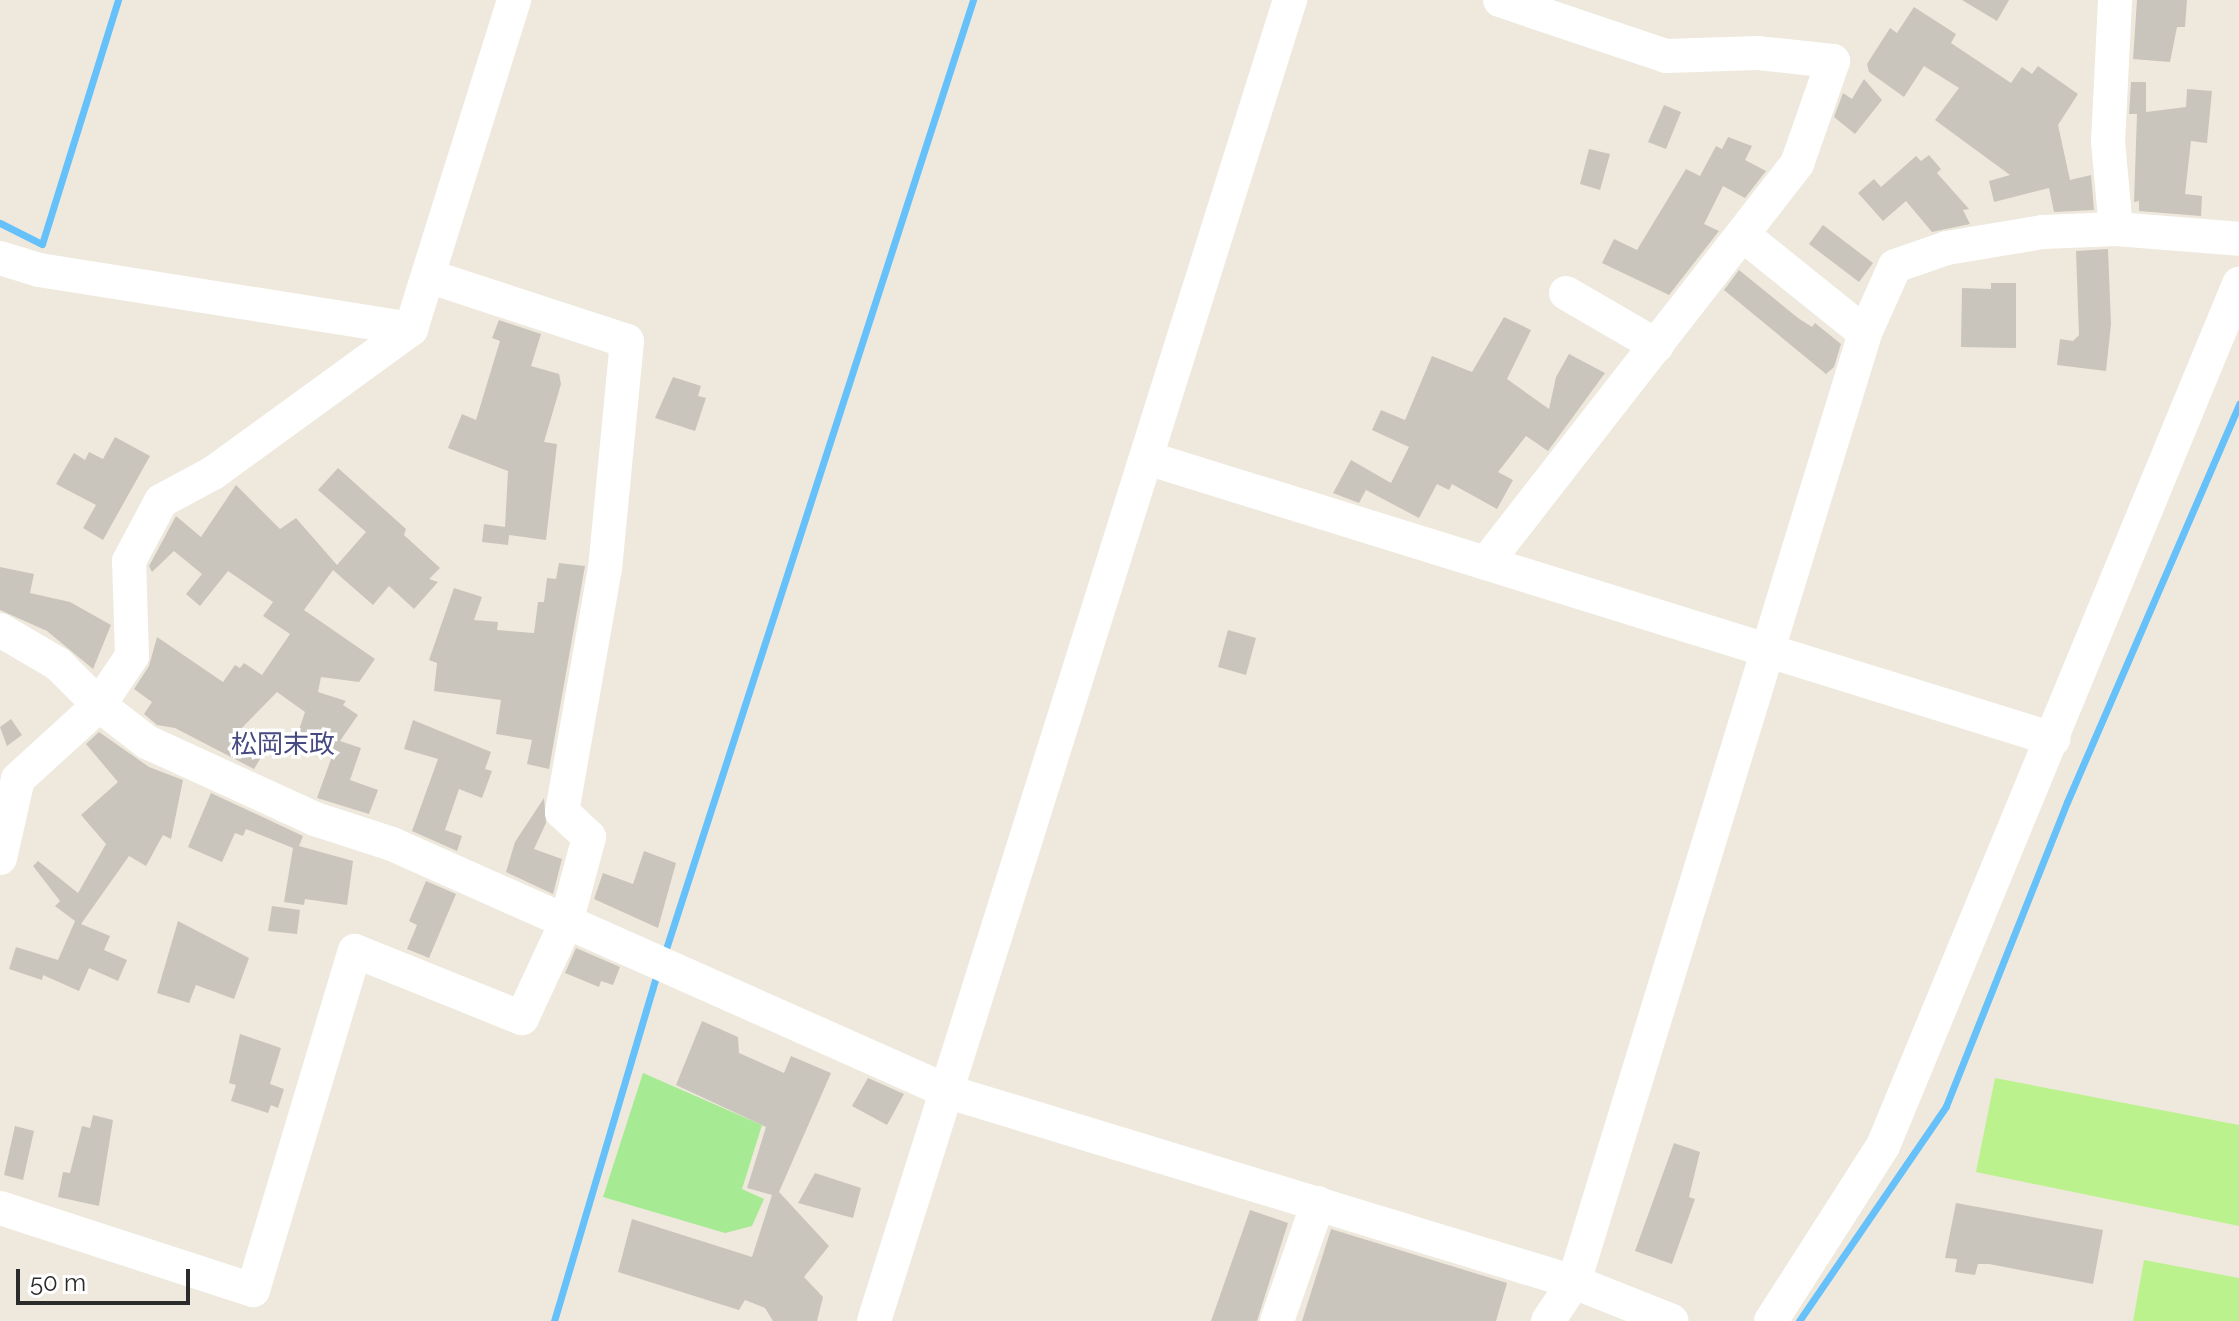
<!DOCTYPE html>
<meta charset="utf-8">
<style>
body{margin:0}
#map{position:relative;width:2239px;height:1321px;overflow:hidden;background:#eee9dc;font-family:Raleway,"Noto Sans JP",sans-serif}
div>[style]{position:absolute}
.green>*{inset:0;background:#a6ea94}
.pitch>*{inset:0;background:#bbf28e}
.stream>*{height:7px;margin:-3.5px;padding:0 3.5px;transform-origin:3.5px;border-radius:3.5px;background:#66c0f9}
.building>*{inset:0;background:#cac5bc}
.minor>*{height:34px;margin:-17px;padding:0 17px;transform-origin:17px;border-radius:17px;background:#fff}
span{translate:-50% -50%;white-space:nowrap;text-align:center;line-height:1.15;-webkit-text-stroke:7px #fff;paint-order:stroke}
.quarter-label{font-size:26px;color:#474a80}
.scale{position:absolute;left:16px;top:1269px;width:174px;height:36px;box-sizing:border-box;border:4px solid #2b2b2b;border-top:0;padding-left:10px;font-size:24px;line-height:28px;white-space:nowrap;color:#2b2b2b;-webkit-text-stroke:6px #fff;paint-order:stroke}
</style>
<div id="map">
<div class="green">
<div style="clip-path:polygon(643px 1073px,762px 1125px,742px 1189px,764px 1199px,752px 1226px,725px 1233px,603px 1197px)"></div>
</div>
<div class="pitch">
<div style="clip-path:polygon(1995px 1078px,2239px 1125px,2239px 1226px,1976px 1172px)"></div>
<div style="clip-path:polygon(2144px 1260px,2239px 1278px,2239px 1321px,2133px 1321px)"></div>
</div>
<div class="stream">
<div style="left:0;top:223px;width:47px;rotate:26.6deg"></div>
<div style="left:42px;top:244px;width:256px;rotate:-72.7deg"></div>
<div style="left:664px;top:955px;width:1004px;rotate:-72.07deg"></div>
<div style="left:554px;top:1321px;width:362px;rotate:-73.5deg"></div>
<div style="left:1799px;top:1321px;width:260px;rotate:-55.6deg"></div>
<div style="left:1946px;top:1106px;width:327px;rotate:-68.3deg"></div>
<div style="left:2067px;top:802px;width:434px;rotate:-66.6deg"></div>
</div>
<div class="building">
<div style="clip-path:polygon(1962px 0,2009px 0,1997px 21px)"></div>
<div style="clip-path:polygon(2137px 0,2187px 0,2185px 27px,2177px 27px,2170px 62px,2133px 59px)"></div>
<div style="clip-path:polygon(1914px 7px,1956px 34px,1951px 43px,2011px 83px,2022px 67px,2032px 74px,2038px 66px,2078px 94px,2058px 125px,2070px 180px,2091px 175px,2094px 210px,2054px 212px,2049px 188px,1994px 202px,1989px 181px,2010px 175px,1935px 120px,1959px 88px,1924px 66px,1904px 97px,1869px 72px,1867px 64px,1890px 28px,1897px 33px)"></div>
<div style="clip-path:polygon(1864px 79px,1882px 100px,1855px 134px,1834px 117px,1843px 93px,1852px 99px)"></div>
<div style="clip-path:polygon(2131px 82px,2146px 82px,2146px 112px,2186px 107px,2187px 89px,2212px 91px,2207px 143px,2191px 141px,2185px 194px,2202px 196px,2201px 216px,2139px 211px,2139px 201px,2134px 202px,2137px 114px,2129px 114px)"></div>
<div style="clip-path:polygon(1664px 105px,1681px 112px,1666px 149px,1648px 142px)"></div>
<div style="clip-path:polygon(1728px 137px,1752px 146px,1745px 160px,1766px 171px,1745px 198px,1723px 186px,1704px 224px,1719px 231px,1669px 295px,1602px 263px,1614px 239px,1637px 250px,1686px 169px,1700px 176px,1716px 146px,1722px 149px)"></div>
<div style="clip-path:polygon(1589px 149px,1610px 154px,1600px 190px,1580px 184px)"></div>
<div style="clip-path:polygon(1929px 155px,1941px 169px,1937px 173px,1969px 209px,1963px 210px,1970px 224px,1932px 232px,1906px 201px,1883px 221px,1858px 193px,1874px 179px,1881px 187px,1916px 156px,1921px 161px)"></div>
<div style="clip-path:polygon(1823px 225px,1873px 263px,1859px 282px,1809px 244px)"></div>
<div style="clip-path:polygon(2108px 249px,2111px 324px,2106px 371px,2057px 365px,2060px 339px,2073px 341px,2079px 335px,2076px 251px)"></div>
<div style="clip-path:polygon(1739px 270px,1798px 318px,1812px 327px,1815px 323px,1841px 344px,1834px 367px,1826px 374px,1724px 290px)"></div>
<div style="clip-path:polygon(1991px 283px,2016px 283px,2016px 348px,1961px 347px,1962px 288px,1991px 289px)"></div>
<div style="clip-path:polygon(1504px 317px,1531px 330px,1507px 379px,1549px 409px,1556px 377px,1569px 354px,1605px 373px,1548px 451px,1526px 436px,1498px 472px,1513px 480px,1497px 509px,1452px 484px,1449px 490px,1437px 484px,1419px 518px,1366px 490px,1359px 503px,1333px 493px,1351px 460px,1391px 483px,1409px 447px,1372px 430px,1381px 410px,1405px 420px,1432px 356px,1472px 372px)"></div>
<div style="clip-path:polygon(499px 320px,541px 334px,531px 366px,559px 374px,561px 384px,544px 442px,557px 444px,546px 540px,509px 535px,508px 545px,482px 542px,484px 524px,505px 527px,508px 471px,448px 448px,462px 414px,476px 420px,500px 341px,492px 338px)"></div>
<div style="clip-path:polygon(673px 377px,701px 386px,698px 396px,706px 398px,695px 431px,655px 418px)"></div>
<div style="clip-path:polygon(115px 437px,150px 456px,103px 540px,83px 528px,96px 505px,56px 484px,74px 453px,85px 460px,89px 452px,103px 459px)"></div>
<div style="clip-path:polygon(338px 468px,406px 529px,404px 535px,440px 568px,429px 579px,438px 582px,414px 609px,389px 586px,373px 605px,333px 570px,304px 610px,375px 659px,359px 682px,321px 677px,318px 692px,346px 701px,343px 705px,358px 715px,340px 741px,361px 748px,350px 780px,378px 790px,369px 814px,317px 798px,335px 748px,331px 754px,295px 742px,305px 712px,277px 692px,237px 733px,265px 751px,254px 769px,175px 728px,157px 725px,144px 714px,152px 702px,134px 689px,149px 666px,157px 637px,223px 682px,235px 665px,240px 668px,244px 663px,262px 675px,290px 634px,263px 616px,273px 602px,228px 571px,200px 606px,186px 594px,202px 574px,174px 551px,152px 572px,149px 566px,176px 516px,201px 537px,236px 485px,280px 529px,296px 518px,337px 565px,366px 532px,318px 490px)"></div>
<div style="clip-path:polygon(559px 563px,585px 566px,549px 769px,527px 764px,532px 740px,496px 734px,501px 700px,434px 691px,437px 663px,429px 660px,454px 588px,482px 597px,474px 620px,498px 622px,497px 630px,534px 633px,538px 602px,544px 602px,547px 578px,556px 579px)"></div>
<div style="clip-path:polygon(0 567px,34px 574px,30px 593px,70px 602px,111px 625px,93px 669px,47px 631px,0 610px)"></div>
<div style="clip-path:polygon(1228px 630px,1256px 638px,1246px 675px,1218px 667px)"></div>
<div style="clip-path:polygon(11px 719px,22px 735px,7px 746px,0 727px)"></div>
<div style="clip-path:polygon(413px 720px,491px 752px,485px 769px,492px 771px,482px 798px,459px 789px,445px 830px,462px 836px,457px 851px,412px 831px,438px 759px,404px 749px)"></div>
<div style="clip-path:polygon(99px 732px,149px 767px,183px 780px,171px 839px,163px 835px,146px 866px,129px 856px,81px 924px,110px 936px,104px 950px,127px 960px,118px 981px,89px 968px,79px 991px,43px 975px,42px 980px,9px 969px,16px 947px,58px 960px,75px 921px,55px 906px,60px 901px,33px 866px,38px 861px,78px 893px,106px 844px,81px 815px,118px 782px,86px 744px)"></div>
<div style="clip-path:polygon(211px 793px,303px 836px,299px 846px,353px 861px,347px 905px,305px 899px,304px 905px,284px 902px,293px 848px,246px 829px,243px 836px,235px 833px,222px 862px,188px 847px)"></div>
<div style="clip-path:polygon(544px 798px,546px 823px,534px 849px,562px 859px,553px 894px,506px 872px,515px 842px)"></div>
<div style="clip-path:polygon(644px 851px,676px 863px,658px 928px,594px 899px,603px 873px,633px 884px)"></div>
<div style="clip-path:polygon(426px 881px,456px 894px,429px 958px,407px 949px,417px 925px,409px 921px)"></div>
<div style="clip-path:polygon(272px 906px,300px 910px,297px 934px,268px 931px)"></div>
<div style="clip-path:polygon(178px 921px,249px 958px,234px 999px,196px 985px,189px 1003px,157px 993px)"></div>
<div style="clip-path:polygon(576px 948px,620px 967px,613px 985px,601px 981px,599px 987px,565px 973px)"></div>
<div style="clip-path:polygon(702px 1021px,738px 1037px,739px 1053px,784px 1073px,791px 1056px,831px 1073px,779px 1192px,829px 1246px,804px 1277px,823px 1297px,817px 1321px,773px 1321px,765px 1308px,745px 1300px,739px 1310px,618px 1272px,632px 1219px,752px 1257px,772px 1195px,747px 1188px,766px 1127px,676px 1085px)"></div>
<div style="clip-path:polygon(240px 1034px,281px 1048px,270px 1084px,284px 1089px,278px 1108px,271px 1105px,268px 1113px,231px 1101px,236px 1085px,229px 1083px)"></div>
<div style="clip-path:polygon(868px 1078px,904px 1094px,887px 1125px,852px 1106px)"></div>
<div style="clip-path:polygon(93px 1115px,113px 1120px,99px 1206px,58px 1197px,63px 1172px,70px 1173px,82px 1126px,90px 1128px)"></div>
<div style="clip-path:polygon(15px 1126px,34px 1131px,23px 1180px,4px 1175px)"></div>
<div style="clip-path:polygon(1674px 1143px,1700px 1152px,1689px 1197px,1695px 1199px,1672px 1264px,1635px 1251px)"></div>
<div style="clip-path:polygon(815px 1173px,861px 1188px,853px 1218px,798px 1203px)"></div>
<div style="clip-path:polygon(1956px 1203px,2103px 1230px,2093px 1284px,1989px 1264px,1978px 1264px,1975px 1275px,1955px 1272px,1957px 1259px,1945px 1258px)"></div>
<div style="clip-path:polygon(1250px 1210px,1288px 1223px,1257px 1321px,1211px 1321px)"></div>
<div style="clip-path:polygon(1331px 1229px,1507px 1283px,1496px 1321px,1302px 1321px)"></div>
</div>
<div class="minor">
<div style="left:2115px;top:0;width:141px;rotate:92.8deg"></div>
<div style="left:2108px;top:141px;width:88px;rotate:84.8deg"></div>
<div style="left:1743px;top:235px;width:156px;rotate:38.8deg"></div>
<div style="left:0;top:258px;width:41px;rotate:17.1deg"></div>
<div style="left:39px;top:270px;width:377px;rotate:9deg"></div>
<div style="left:1566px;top:293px;width:105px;rotate:30.2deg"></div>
<div style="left:1147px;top:458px;width:949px;rotate:17.23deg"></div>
<div style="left:1486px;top:563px;width:506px;rotate:-52.07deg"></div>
<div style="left:1797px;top:164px;width:109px;rotate:-70.7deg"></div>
<div style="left:1833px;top:61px;width:75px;rotate:-173.9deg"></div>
<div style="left:1758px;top:53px;width:92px;rotate:178.1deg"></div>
<div style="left:1666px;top:56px;width:175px;rotate:-161.4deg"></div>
<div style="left:0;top:630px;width:67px;rotate:30.4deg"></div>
<div style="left:58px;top:664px;width:58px;rotate:45deg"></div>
<div style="left:99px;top:705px;width:61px;rotate:37.6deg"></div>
<div style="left:147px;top:742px;width:185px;rotate:24.6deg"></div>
<div style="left:315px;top:819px;width:81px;rotate:18deg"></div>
<div style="left:392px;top:844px;width:610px;rotate:24deg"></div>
<div style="left:949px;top:1092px;width:653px;rotate:16.91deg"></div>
<div style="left:1574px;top:1282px;width:105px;rotate:21.7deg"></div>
<div style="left:0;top:858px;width:81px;rotate:-77.2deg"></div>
<div style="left:18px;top:779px;width:110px;rotate:-42.4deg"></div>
<div style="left:99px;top:705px;width:59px;rotate:-56deg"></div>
<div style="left:132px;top:656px;width:95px;rotate:-91.8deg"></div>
<div style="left:129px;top:561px;width:68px;rotate:-61.9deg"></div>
<div style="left:161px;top:501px;width:59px;rotate:-28.3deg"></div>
<div style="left:213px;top:473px;width:245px;rotate:-36deg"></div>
<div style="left:411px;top:329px;width:345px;rotate:-72.6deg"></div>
<div style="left:0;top:1208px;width:266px;rotate:18deg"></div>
<div style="left:253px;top:1290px;width:354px;rotate:-73.3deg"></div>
<div style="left:355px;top:951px;width:180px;rotate:21.9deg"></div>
<div style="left:522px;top:1018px;width:105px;rotate:-65.1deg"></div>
<div style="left:566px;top:923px;width:89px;rotate:-75deg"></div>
<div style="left:589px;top:837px;width:37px;rotate:-137deg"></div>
<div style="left:562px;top:812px;width:247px;rotate:-80deg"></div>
<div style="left:605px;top:569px;width:229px;rotate:-84.5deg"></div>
<div style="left:627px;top:341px;width:209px;rotate:-161.9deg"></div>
<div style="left:874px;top:1321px;width:1385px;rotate:-72.52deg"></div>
<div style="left:1277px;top:1321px;width:125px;rotate:-70.8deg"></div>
<div style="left:1548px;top:1321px;width:47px;rotate:-56.3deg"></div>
<div style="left:1574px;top:1282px;width:993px;rotate:-72.95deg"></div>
<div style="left:1865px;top:333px;width:73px;rotate:-65.9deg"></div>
<div style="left:1895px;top:266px;width:55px;rotate:-19.1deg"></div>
<div style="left:1947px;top:248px;width:97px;rotate:-9.5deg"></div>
<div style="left:2043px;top:232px;width:73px;rotate:-2.4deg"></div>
<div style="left:2116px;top:229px;width:123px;rotate:4.6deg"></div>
<div style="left:1771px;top:1321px;width:208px;rotate:-57.4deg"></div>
<div style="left:1883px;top:1146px;width:933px;rotate:-67.56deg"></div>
</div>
<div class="quarter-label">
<span style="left:283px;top:745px">松岡末政</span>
</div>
<div class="scale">50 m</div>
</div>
